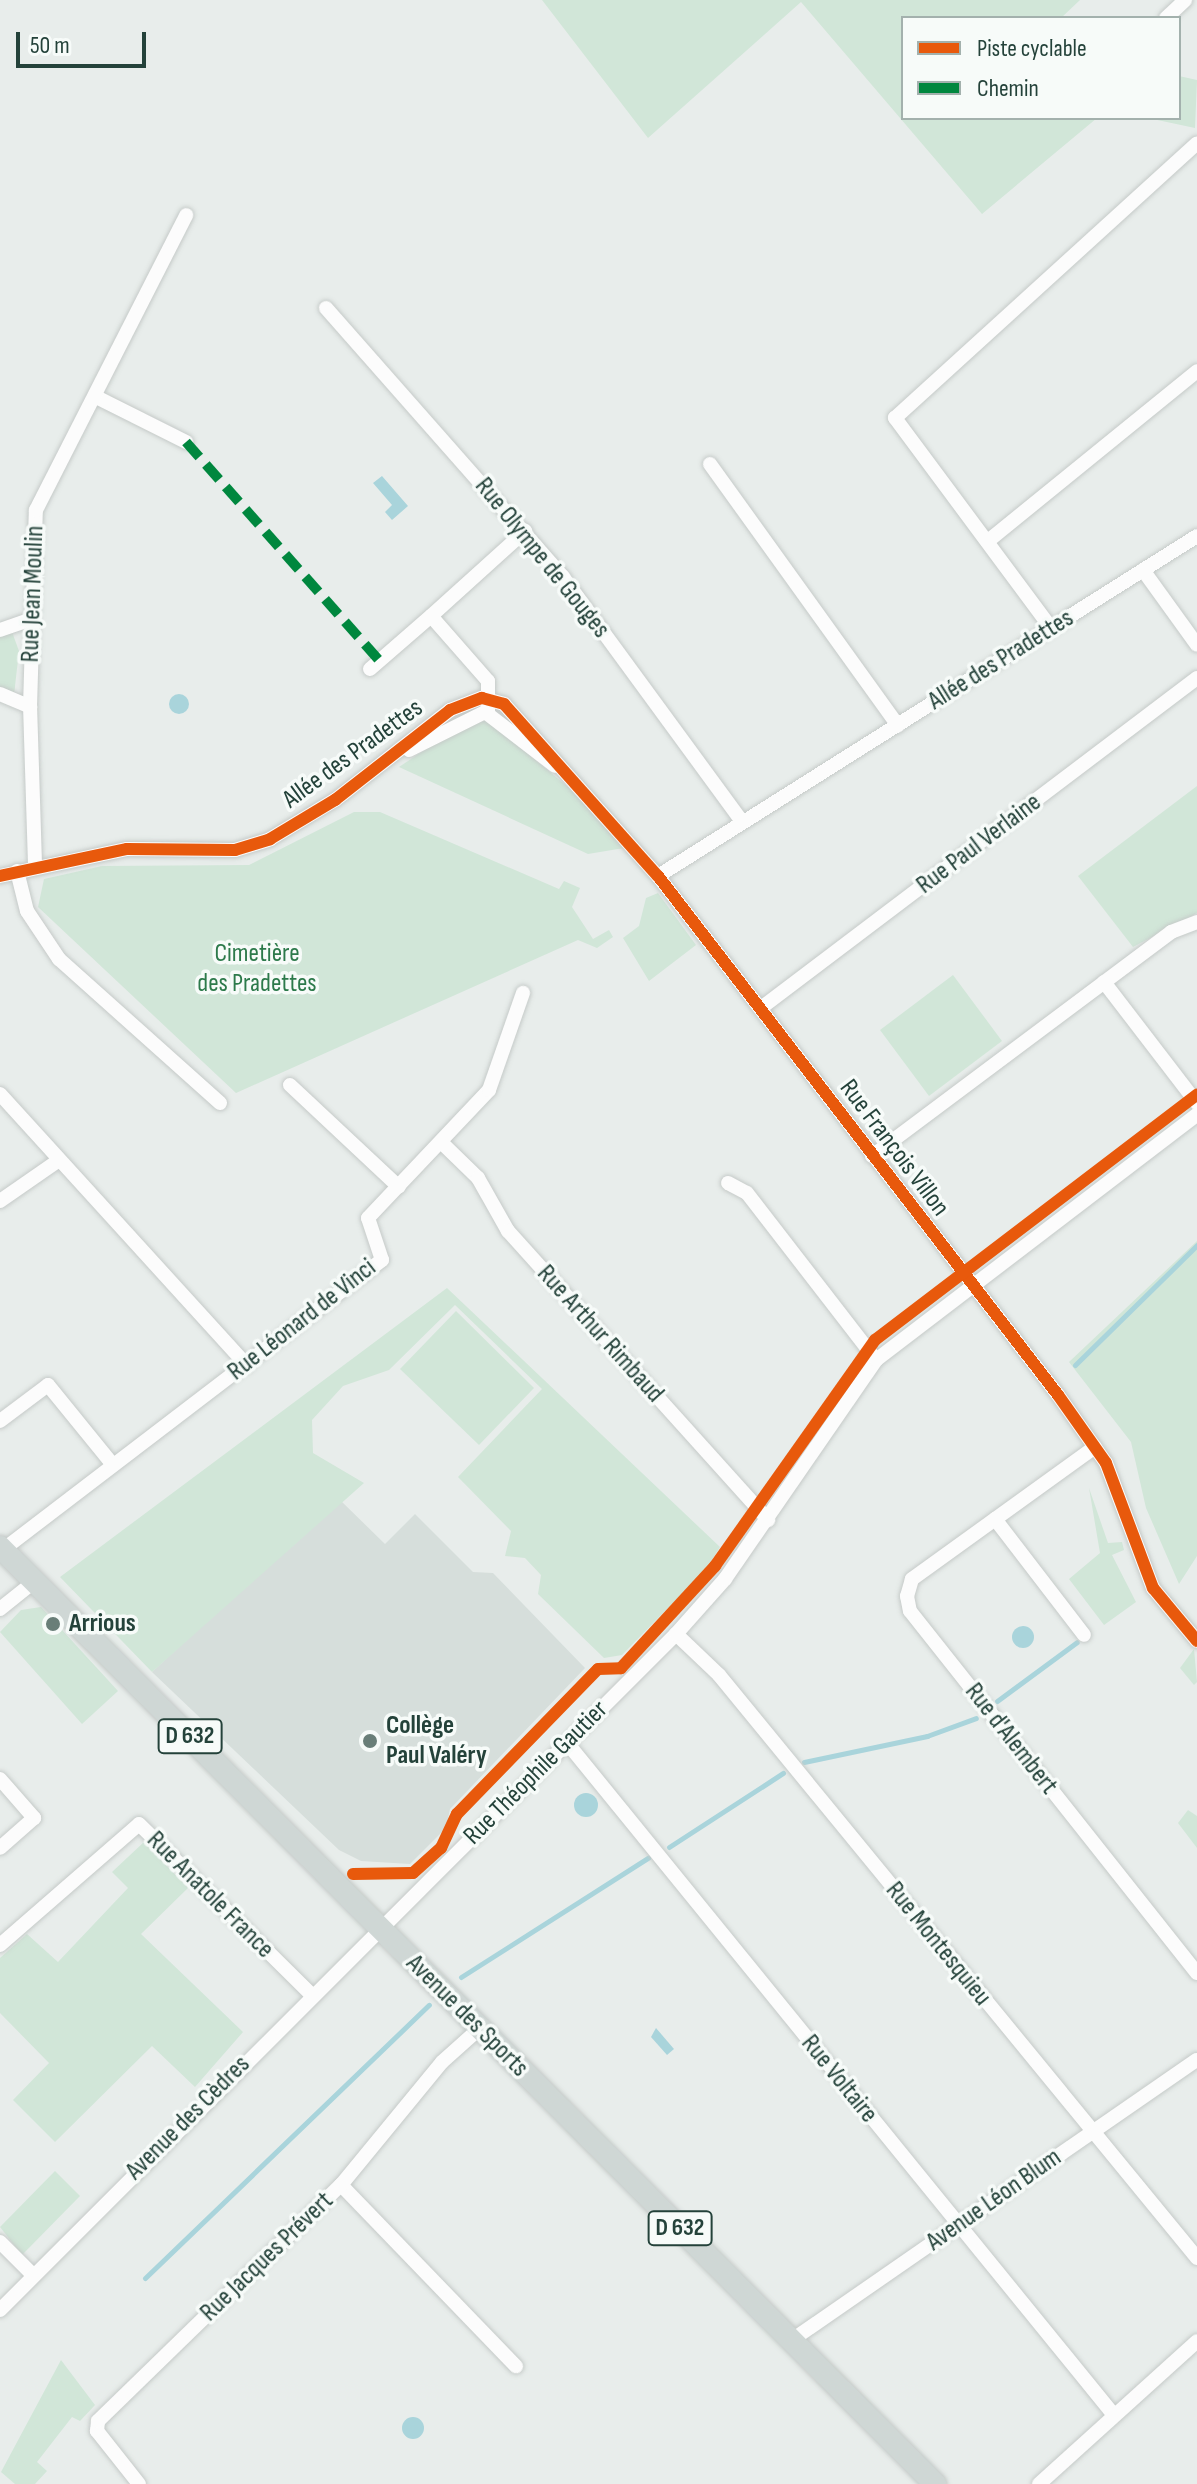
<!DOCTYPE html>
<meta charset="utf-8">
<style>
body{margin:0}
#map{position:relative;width:1197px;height:2484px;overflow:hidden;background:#e8edeb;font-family:"Sofia Sans Condensed",sans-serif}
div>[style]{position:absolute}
.built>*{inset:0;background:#d6dedb}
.green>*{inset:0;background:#d1e6d8}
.water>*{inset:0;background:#a9d4db}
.round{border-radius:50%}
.stream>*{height:5px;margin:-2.5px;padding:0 2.5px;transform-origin:2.5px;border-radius:2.5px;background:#a9d4db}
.roads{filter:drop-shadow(0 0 2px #c5cac8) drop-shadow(0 0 2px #c5cac8)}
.street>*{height:14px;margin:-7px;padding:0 7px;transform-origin:7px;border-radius:7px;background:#fcfcfc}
.primary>*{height:22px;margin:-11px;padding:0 11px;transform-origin:11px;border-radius:11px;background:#cfd7d5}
.quiet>*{height:10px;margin-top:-5px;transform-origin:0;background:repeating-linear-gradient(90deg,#00873e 0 20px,transparent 0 30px)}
.cycleway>*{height:12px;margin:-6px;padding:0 6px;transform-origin:6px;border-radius:6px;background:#e8590c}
.dots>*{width:22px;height:22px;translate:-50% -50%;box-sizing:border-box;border:4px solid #f7fbf9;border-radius:50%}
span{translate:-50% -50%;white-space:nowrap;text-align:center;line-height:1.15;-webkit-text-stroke:7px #f7fbf9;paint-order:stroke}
.shield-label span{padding:2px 6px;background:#f7fbf9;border:2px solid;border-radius:6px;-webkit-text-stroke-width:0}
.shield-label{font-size:24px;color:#24423a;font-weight:700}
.street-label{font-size:26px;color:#24423a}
.park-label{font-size:26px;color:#2d7a4b}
.poi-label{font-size:26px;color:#24423a;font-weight:700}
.left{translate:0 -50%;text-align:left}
.legend{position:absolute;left:901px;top:16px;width:280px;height:104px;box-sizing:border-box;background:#f7fbf9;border:2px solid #a3b1ad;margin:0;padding:10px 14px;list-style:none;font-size:24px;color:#24423a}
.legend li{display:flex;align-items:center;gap:16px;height:40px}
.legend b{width:40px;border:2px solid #a3b1ad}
.scale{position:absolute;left:16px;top:32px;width:130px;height:36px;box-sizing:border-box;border:4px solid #24423a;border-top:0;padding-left:10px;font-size:24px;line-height:28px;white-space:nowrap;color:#24423a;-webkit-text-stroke:6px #f7fbf9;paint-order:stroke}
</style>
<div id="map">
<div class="built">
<div style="clip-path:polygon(339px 1499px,385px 1544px,415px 1514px,473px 1572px,493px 1573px,585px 1668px,450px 1809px,446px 1828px,410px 1864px,361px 1861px,339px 1850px,152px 1672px)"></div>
</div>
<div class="green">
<div style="clip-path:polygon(542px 0,1080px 0,1061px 18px,903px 18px,903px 118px,1097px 118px,982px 214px,801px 2px,648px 138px)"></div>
<div style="clip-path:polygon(1179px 76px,1197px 80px,1195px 128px,1148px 118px,1179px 118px)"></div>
<div style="clip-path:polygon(12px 632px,19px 651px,14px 695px,0 688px,0 636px)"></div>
<div style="clip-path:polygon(485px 718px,569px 788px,624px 848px,588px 854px,399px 767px,468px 721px)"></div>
<div style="clip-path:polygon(1197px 786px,1197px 913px,1133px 947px,1078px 876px)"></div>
<div style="clip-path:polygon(354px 812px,380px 812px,559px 889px,564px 881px,580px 888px,572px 907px,593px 939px,609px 930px,613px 937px,597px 948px,578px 940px,236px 1093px,38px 907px,44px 879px,102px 866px,249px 865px)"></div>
<div style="clip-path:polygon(658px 893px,696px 945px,649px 981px,623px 938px,639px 926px,646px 898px)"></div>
<div style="clip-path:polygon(953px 975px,1002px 1041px,929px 1096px,880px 1030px)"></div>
<div style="clip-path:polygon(1197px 1241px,1197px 1556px,1179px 1584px,1146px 1508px,1131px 1442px,1069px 1362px)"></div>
<div style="clip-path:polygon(447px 1288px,720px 1547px,707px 1568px,622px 1655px,604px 1658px,538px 1594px,541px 1575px,525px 1558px,505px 1556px,511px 1531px,458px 1477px,542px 1389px,455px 1305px,389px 1370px,343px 1386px,312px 1420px,313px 1453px,364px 1483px,152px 1672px,60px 1577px)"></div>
<div style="clip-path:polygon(456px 1311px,534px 1388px,479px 1445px,400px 1369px)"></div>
<div style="clip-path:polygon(1089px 1488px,1108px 1543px,1122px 1542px,1124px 1550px,1112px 1555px,1136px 1602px,1104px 1625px,1069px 1579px,1100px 1553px)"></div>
<div style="clip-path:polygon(41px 1607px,118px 1691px,82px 1724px,0 1632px,21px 1610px)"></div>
<div style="clip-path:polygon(1194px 1649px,1197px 1682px,1194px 1685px,1180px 1668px)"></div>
<div style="clip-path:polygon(1188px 1810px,1197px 1816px,1197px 1848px,1178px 1823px)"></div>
<div style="clip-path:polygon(144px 1842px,188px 1888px,141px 1934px,243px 2032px,195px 2087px,152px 2046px,55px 2142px,13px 2100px,49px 2063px,0 2013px,0 1958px,27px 1934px,58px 1962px,128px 1888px,112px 1872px)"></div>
<div style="clip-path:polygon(55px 2171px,80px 2196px,22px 2255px,0 2227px)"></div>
<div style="clip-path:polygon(61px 2360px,95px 2405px,80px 2421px,72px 2417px,37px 2462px,47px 2471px,35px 2484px,15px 2484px,1px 2472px)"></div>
</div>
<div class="water">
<div style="clip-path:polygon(382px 476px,408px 506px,392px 520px,385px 512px,392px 505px,373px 483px)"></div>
<div class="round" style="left:169px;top:694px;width:20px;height:20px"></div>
<div class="round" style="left:1012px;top:1626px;width:22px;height:22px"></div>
<div class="round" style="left:574px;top:1793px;width:24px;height:24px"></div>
<div style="clip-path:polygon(656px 2028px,674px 2049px,667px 2055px,651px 2037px)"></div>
<div class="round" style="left:402px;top:2417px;width:22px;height:22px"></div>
</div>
<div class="stream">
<div style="left:1075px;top:1365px;width:171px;rotate:-44.5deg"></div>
<div style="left:997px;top:1701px;width:99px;rotate:-36.4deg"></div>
<div style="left:804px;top:1762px;width:126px;rotate:-11.9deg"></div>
<div style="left:927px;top:1736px;width:52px;rotate:-20.2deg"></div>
<div style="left:669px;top:1847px;width:136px;rotate:-33deg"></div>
<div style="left:461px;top:1977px;width:222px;rotate:-32.5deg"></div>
<div style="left:145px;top:2278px;width:394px;rotate:-43.9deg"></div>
</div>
<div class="roads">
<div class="street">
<div style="left:1166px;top:18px;width:26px;rotate:-43deg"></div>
<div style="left:326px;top:308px;width:359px;rotate:48.6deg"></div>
<div style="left:563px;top:577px;width:303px;rotate:53.8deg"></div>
<div style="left:96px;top:397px;width:101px;rotate:26.6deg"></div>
<div style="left:710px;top:464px;width:322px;rotate:54.3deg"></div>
<div style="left:988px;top:541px;width:269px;rotate:-39.1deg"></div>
<div style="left:1143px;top:570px;width:92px;rotate:54.2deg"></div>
<div style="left:1051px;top:628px;width:262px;rotate:-126.6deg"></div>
<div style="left:895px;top:418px;width:408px;rotate:-42.3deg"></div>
<div style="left:0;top:630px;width:34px;rotate:-19deg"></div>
<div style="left:370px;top:669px;width:81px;rotate:-41deg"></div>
<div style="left:0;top:694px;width:33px;rotate:23deg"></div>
<div style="left:488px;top:713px;width:32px;rotate:-90deg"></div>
<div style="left:488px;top:681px;width:86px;rotate:-131.2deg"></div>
<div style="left:431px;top:616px;width:127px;rotate:-42.1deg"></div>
<div style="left:409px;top:750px;width:85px;rotate:-26.6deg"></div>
<div style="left:485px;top:712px;width:88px;rotate:37.6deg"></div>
<div style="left:35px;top:864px;width:157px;rotate:-91.8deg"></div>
<div style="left:30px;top:707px;width:197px;rotate:-88.3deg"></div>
<div style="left:36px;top:510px;width:331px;rotate:-63deg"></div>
<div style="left:17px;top:871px;width:41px;rotate:76deg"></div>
<div style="left:27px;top:911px;width:58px;rotate:56.3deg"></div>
<div style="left:59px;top:959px;width:216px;rotate:41.8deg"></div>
<div style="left:0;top:876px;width:130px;rotate:-12deg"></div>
<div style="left:127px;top:849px;width:108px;rotate:0.5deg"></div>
<div style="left:235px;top:850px;width:37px;rotate:-17deg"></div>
<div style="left:270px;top:839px;width:76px;rotate:-31deg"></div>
<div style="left:335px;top:800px;width:146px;rotate:-38deg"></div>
<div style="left:450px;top:710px;width:34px;rotate:-21deg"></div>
<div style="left:482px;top:698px;width:23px;rotate:15deg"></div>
<div style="left:504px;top:704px;width:231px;rotate:48.2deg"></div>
<div style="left:658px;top:876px;width:655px;rotate:52.38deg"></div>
<div style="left:1058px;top:1395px;width:83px;rotate:54.8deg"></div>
<div style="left:1106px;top:1463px;width:134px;rotate:69.4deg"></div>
<div style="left:1153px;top:1588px;width:69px;rotate:50.3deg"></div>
<div style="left:658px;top:876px;width:637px;rotate:-32.24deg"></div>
<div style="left:1104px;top:982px;width:153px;rotate:52.5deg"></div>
<div style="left:761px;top:1008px;width:547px;rotate:-37.12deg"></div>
<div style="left:290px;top:1085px;width:149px;rotate:43.1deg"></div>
<div style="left:0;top:1094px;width:367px;rotate:47.7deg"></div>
<div style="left:441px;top:1142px;width:52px;rotate:44.2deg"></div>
<div style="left:478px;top:1178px;width:61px;rotate:60.5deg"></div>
<div style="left:508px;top:1231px;width:389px;rotate:48deg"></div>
<div style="left:872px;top:1156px;width:374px;rotate:-36.8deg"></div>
<div style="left:1171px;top:932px;width:28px;rotate:-21deg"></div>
<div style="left:728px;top:1183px;width:21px;rotate:28deg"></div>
<div style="left:747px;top:1193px;width:211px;rotate:52.3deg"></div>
<div style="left:0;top:1201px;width:72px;rotate:-34.8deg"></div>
<div style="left:0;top:1421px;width:60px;rotate:-36.9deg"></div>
<div style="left:48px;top:1385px;width:103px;rotate:50.9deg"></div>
<div style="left:1095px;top:1447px;width:226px;rotate:144.2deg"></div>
<div style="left:912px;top:1579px;width:18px;rotate:106deg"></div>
<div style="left:907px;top:1596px;width:15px;rotate:79deg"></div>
<div style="left:910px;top:1611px;width:462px;rotate:51.6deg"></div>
<div style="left:995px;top:1519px;width:146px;rotate:52.5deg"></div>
<div style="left:0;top:1552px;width:481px;rotate:-37.4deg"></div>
<div style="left:382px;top:1260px;width:44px;rotate:-108.4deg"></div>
<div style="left:368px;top:1218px;width:176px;rotate:-46.6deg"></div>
<div style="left:489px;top:1090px;width:103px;rotate:-70.7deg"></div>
<div style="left:0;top:1609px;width:45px;rotate:-38.7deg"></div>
<div style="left:676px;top:1634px;width:59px;rotate:43.6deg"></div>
<div style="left:719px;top:1675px;width:754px;rotate:50.65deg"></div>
<div style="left:568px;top:1744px;width:864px;rotate:50.87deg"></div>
<div style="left:0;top:1779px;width:52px;rotate:48.9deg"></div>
<div style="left:34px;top:1818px;width:45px;rotate:138.6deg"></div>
<div style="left:0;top:1945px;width:184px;rotate:-41deg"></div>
<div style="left:139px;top:1824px;width:242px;rotate:44.7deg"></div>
<div style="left:341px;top:2185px;width:252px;rotate:46deg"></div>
<div style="left:0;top:2242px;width:47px;rotate:45deg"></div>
<div style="left:0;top:2310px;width:956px;rotate:-45deg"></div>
<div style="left:676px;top:1634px;width:74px;rotate:-48.3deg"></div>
<div style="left:725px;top:1579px;width:266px;rotate:-55.4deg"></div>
<div style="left:876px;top:1360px;width:404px;rotate:-37.4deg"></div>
<div style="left:792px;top:2340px;width:492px;rotate:-34.7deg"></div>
<div style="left:139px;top:2484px;width:68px;rotate:-128.4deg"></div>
<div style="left:97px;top:2431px;width:10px;rotate:-84deg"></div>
<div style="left:98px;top:2421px;width:339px;rotate:-44.2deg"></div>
<div style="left:341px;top:2185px;width:159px;rotate:-50.6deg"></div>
<div style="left:442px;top:2062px;width:51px;rotate:-41.8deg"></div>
<div style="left:1039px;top:2484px;width:213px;rotate:-42.1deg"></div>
</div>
<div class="primary">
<div style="left:0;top:1547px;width:1324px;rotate:45.06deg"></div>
</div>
</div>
<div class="quiet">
<div style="left:186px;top:442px;width:293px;rotate:48.5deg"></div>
</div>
<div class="cycleway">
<div style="left:0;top:876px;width:130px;rotate:-12deg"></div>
<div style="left:127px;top:849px;width:108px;rotate:0.5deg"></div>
<div style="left:235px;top:850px;width:37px;rotate:-17deg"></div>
<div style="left:270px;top:839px;width:76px;rotate:-31deg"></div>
<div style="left:335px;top:800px;width:146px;rotate:-38deg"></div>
<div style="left:450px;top:710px;width:34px;rotate:-21deg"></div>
<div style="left:482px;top:698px;width:23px;rotate:15deg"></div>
<div style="left:504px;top:704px;width:231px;rotate:48.2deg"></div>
<div style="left:658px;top:876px;width:655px;rotate:52.38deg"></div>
<div style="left:1058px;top:1395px;width:83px;rotate:54.8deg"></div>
<div style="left:1106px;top:1463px;width:134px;rotate:69.4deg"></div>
<div style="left:1153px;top:1588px;width:69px;rotate:50.3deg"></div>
<div style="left:353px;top:1874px;width:60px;rotate:-1deg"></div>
<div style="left:413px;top:1873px;width:38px;rotate:-42deg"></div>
<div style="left:441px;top:1848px;width:38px;rotate:-65deg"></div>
<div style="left:457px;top:1814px;width:202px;rotate:-45.8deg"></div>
<div style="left:598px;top:1669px;width:23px;rotate:-2deg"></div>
<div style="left:621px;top:1668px;width:139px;rotate:-47.3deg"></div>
<div style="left:715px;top:1566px;width:277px;rotate:-54.7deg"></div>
<div style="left:875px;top:1340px;width:405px;rotate:-37.3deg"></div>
</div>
<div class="dots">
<div style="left:53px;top:1624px;background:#697e78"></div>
<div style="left:370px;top:1741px;background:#697e78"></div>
</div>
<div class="shield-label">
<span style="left:190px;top:1736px">D 632</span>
<span style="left:680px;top:2228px">D 632</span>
</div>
<div class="street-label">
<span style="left:542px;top:558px;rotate:51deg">Rue Olympe de Gouges</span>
<span style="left:33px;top:594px;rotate:-88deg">Rue Jean Moulin</span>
<span style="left:1001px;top:660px;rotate:-32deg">Allée des Pradettes</span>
<span style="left:353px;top:754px;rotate:-36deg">Allée des Pradettes</span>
<span style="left:979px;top:844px;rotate:-37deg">Rue Paul Verlaine</span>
<span style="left:894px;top:1148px;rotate:53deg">Rue François Villon</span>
<span style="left:302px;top:1320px;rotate:-38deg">Rue Léonard de Vinci</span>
<span style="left:600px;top:1334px;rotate:48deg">Rue Arthur Rimbaud</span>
<span style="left:1011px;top:1739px;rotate:52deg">Rue d'Alembert</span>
<span style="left:536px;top:1773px;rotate:-45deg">Rue Théophile Gautier</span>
<span style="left:210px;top:1895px;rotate:45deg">Rue Anatole France</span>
<span style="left:938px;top:1944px;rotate:51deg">Rue Montesquieu</span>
<span style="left:467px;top:2016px;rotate:45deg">Avenue des Sports</span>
<span style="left:839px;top:2079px;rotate:51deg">Rue Voltaire</span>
<span style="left:188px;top:2118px;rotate:-45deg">Avenue des Cèdres</span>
<span style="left:994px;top:2200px;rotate:-35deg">Avenue Léon Blum</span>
<span style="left:267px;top:2257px;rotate:-44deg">Rue Jacques Prévert</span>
</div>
<div class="park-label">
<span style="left:257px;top:969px">Cimetière<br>des Pradettes</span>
</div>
<div class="poi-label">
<span class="left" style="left:69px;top:1624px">Arrious</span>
<span class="left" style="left:386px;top:1741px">Collège<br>Paul Valéry</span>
</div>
<ul class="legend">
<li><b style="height:10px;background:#e8590c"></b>Piste cyclable</li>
<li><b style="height:10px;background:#00873e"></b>Chemin</li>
</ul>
<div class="scale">50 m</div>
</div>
